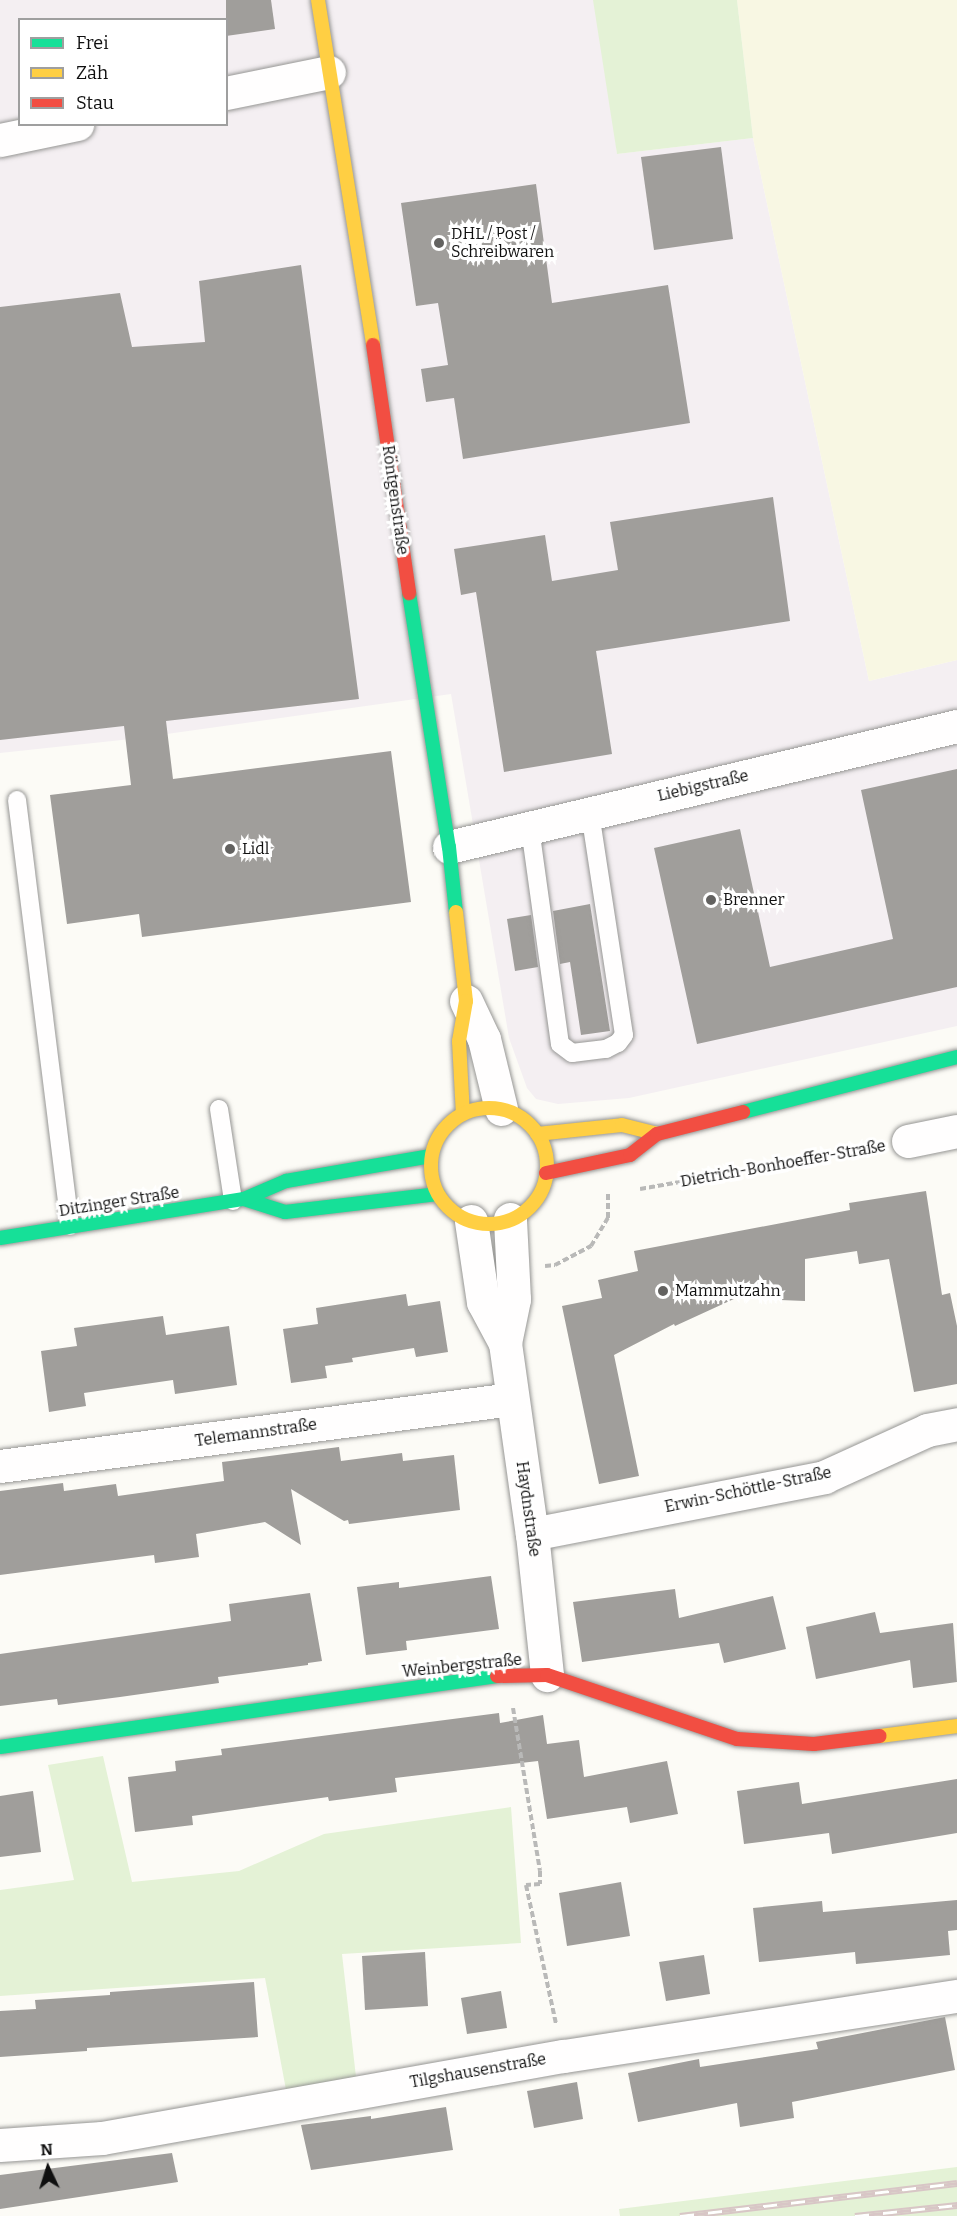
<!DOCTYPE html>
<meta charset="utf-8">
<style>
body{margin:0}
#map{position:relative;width:957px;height:2216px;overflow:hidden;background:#fcfbf6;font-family:Bitter,serif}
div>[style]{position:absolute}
.industrial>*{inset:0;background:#f4eff2}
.farmland>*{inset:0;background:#f8f7e3}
.green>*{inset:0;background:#e4f2d6}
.building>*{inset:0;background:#a09e9b}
.path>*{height:4px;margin-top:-2px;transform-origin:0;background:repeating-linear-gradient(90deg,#b9b9b8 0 6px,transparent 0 9px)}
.roads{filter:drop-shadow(0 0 2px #969694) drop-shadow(0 0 2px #969694)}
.lane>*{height:18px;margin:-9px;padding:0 9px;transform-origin:9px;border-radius:9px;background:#fffefe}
.street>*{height:33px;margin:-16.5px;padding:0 16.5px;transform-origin:16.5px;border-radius:16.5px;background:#fffefe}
.fast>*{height:14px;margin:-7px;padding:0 7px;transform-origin:7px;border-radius:7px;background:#16e098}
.slow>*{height:14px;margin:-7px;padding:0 7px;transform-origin:7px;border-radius:7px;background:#ffcf43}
.slow>.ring{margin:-7px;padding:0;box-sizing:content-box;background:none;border:14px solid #ffcf43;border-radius:50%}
.jam>*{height:14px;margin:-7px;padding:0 7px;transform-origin:7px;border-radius:7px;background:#f24e42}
.rail>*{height:7px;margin-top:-3.5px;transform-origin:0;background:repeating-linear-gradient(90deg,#fff 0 14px,#d8c6c6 0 28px);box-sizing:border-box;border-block:2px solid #d8c6c6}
.dots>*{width:16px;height:16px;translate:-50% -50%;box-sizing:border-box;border:3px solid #fff;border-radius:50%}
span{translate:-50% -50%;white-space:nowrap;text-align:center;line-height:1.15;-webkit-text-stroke:6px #fff;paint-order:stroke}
.poi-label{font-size:16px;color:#101010}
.left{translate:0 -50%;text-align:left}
.street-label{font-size:16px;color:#101010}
.legend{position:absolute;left:18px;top:18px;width:210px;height:108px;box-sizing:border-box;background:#fff;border:2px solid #9f9f9f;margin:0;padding:8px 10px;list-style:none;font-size:18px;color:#101010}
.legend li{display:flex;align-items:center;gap:12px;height:30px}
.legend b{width:30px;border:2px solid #9f9f9f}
.north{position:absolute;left:18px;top:2138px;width:60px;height:60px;-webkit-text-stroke:4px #fff;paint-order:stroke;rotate:356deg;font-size:16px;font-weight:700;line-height:24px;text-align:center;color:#101010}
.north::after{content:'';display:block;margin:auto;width:21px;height:27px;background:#101010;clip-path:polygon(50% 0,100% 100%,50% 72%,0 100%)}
</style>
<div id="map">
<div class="industrial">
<div style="clip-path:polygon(evenodd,0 0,600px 0,617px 154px,753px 138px,869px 681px,957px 660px,957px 1026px,629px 1098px,558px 1104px,536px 1099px,527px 1088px,509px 1038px,451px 694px,131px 739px,0 753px,0 0,20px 20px,226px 20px,226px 124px,20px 124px,20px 20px)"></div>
</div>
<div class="farmland">
<div style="clip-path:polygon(737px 0,957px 0,957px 660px,869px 681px,753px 138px)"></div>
</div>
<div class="green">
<div style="clip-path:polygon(593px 0,737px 0,753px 138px,617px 154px)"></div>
<div style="clip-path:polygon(103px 1756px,132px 1882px,239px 1871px,324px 1834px,511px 1807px,521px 1943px,342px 1954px,356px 2077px,287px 2095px,265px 1978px,0 1996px,0 1890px,74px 1880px,48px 1765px)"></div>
<div style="clip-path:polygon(957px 2167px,957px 2216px,620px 2216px,619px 2209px)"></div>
</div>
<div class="building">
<div style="clip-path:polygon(226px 0,271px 0,275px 29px,226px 36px)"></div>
<div style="clip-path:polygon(721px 147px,733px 239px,654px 250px,641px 157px)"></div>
<div style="clip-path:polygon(536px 184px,552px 303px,668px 285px,690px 423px,463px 459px,454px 398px,426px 402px,421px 369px,448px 365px,438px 303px,416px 306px,401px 203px)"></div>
<div style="clip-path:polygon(301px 265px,359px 699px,166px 721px,173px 779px,391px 751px,411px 902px,142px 937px,139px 914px,67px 924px,50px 795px,131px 785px,124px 726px,0 740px,0 307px,120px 293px,132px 347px,205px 342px,199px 281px)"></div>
<div style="clip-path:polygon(773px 497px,790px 621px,596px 651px,612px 754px,504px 772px,476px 592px,461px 595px,454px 549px,545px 535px,552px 581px,618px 570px,610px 522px)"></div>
<div style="clip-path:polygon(957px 769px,957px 987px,697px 1044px,654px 848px,740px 829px,770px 967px,893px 939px,861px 790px)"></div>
<div style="clip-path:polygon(590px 904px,610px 1031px,581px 1035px,570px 962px,560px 964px,553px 911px)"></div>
<div style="clip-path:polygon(531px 915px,538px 967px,515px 971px,507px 919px)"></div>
<div style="clip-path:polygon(926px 1191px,942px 1295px,950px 1293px,957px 1326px,957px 1384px,914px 1392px,889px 1259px,859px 1264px,857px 1251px,805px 1259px,805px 1301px,736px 1298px,675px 1326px,674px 1324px,614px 1355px,639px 1476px,599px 1484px,562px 1306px,602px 1298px,598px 1280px,638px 1271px,634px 1251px,850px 1210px,849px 1203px)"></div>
<div style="clip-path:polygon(406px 1294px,408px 1306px,440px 1301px,448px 1352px,416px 1357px,414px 1348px,352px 1358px,353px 1362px,325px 1366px,327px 1378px,291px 1383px,283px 1329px,318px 1324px,316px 1308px)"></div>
<div style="clip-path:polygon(163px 1316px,166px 1335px,229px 1326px,237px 1385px,175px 1394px,173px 1380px,111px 1389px,84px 1393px,86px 1406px,49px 1412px,41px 1351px,77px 1346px,74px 1328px)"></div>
<div style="clip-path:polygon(339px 1447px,341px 1461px,402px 1453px,403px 1461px,454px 1455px,460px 1510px,349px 1524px,348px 1520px,344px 1521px,291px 1489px,301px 1545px,265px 1522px,196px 1534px,199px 1557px,155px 1563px,154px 1555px,0 1575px,0 1491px,63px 1483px,64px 1491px,116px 1484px,118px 1496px,224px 1481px,222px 1462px)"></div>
<div style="clip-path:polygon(491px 1576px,499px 1629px,406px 1641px,407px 1650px,366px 1655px,357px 1587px,399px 1582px,399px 1588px)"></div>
<div style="clip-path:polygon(675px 1589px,679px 1618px,773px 1596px,786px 1649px,724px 1663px,719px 1643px,582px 1662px,573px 1602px)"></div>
<div style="clip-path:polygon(310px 1593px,322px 1661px,308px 1663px,308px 1665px,218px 1677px,219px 1683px,120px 1697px,58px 1705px,57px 1699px,0 1706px,0 1654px,231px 1621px,229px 1604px)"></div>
<div style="clip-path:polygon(875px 1612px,880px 1633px,953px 1623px,957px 1682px,913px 1688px,910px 1660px,816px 1679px,806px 1627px)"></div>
<div style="clip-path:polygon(499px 1713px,500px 1723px,543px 1715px,547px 1744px,579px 1740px,584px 1777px,667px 1761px,678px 1814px,630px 1823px,627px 1807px,547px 1819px,538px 1761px,395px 1778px,397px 1792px,329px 1801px,328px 1797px,192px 1816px,193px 1825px,135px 1832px,128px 1777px,176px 1771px,175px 1761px,222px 1755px,221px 1749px)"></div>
<div style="clip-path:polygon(957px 1779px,957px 1833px,832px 1854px,829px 1833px,744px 1844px,737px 1791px,799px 1782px,802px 1804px)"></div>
<div style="clip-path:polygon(33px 1791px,41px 1852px,0 1857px,0 1796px)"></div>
<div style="clip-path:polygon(621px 1882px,630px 1936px,567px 1946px,559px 1893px)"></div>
<div style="clip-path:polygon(957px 1900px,957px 1930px,948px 1931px,950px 1955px,856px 1964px,855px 1952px,759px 1962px,753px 1908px,822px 1901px,823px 1912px)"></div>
<div style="clip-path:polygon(425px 1952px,428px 2006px,365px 2010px,362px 1956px)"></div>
<div style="clip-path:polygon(704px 1955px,710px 1994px,666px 2001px,659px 1962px)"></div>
<div style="clip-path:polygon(254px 1982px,258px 2037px,87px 2048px,87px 2051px,0 2057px,0 2011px,36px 2009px,35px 2000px,110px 1995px,110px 1992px)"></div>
<div style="clip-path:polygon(501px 1991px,507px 2028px,467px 2034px,461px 1998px)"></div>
<div style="clip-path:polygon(945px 2017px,955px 2070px,792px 2102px,794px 2118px,740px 2127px,737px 2103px,638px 2122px,628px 2073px,699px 2059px,700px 2067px,818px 2049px,816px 2042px)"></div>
<div style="clip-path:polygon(577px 2082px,583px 2119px,534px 2128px,527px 2091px)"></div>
<div style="clip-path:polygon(446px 2107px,453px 2150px,311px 2170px,301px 2125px,371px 2116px,371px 2119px)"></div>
<div style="clip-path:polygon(172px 2153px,178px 2182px,0 2209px,0 2175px)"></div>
</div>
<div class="path">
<div style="left:640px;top:1189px;width:241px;rotate:-10deg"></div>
<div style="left:545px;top:1266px;width:10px;rotate:-6deg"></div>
<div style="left:555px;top:1265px;width:41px;rotate:-27.8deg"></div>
<div style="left:591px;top:1246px;width:33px;rotate:-59deg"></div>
<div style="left:608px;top:1218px;width:26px;rotate:-90deg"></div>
<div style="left:513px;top:1708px;width:165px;rotate:80.6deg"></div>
<div style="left:540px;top:1871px;width:13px;rotate:90deg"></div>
<div style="left:540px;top:1884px;width:14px;rotate:176deg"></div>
<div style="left:526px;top:1885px;width:142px;rotate:77.8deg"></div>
</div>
<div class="roads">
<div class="lane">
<div style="left:17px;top:800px;width:429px;rotate:82.9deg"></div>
<div style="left:530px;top:828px;width:218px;rotate:82.1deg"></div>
<div style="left:560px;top:1044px;width:15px;rotate:37deg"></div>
<div style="left:572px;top:1053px;width:34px;rotate:-7deg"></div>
<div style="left:606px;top:1049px;width:13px;rotate:-27deg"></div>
<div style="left:618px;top:1043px;width:10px;rotate:-53deg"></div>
<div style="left:624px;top:1035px;width:225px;rotate:-98.7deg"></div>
<div style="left:219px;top:1109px;width:93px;rotate:81.3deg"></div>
</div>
<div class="street">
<div style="left:226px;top:93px;width:105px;rotate:-11.5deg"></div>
<div style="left:0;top:140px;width:79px;rotate:-11.7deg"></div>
<div style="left:449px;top:847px;width:522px;rotate:-13.4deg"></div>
<div style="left:466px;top:1001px;width:42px;rotate:64.7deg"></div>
<div style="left:484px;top:1039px;width:72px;rotate:76.3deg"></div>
<div style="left:908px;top:1141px;width:50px;rotate:-11.5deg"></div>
<div style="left:471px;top:1221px;width:82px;rotate:81.6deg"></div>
<div style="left:483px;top:1302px;width:47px;rotate:61.8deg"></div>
<div style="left:505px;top:1343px;width:193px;rotate:82deg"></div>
<div style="left:532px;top:1534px;width:142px;rotate:83.9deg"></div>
<div style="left:505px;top:1343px;width:45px;rotate:-78.4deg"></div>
<div style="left:514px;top:1299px;width:80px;rotate:-92.9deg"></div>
<div style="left:0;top:1466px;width:516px;rotate:-7.46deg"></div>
<div style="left:532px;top:1534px;width:298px;rotate:-11deg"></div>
<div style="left:824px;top:1477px;width:113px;rotate:-24.5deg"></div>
<div style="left:927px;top:1430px;width:31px;rotate:-11deg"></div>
<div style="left:0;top:2145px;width:102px;rotate:-3.9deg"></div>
<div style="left:102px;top:2138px;width:469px;rotate:-10.1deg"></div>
<div style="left:564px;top:2056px;width:398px;rotate:-8.7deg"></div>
</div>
<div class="fast">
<div style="left:409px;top:593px;width:257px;rotate:81.1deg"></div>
<div style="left:449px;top:847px;width:65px;rotate:83.9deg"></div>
<div style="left:743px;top:1112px;width:221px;rotate:-14.4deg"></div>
<div style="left:244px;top:1199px;width:43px;rotate:17.6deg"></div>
<div style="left:285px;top:1212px;width:154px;rotate:-6.7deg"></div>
<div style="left:0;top:1238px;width:247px;rotate:-9.1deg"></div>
<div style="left:244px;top:1199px;width:46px;rotate:-23.2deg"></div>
<div style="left:286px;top:1181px;width:147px;rotate:-9.8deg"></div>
<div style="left:0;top:1747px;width:502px;rotate:-8.13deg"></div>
</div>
<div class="slow">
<div style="left:318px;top:0;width:349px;rotate:80.9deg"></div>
<div style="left:456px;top:912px;width:90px;rotate:83.6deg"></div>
<div style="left:466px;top:1001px;width:41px;rotate:99.9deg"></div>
<div style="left:459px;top:1041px;width:73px;rotate:86.9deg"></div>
<div class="ring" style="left:431px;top:1108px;width:102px;height:102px"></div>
<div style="left:537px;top:1134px;width:85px;rotate:-6deg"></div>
<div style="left:622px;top:1125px;width:36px;rotate:14deg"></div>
<div style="left:880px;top:1736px;width:78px;rotate:-7.4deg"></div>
</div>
<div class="jam">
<div style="left:373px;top:345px;width:251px;rotate:81.7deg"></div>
<div style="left:546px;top:1173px;width:86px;rotate:-12.1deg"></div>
<div style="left:630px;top:1155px;width:34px;rotate:-38deg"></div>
<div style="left:657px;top:1134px;width:89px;rotate:-14.3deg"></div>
<div style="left:497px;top:1676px;width:50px;rotate:-1.1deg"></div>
<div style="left:547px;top:1675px;width:200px;rotate:18.6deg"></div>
<div style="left:737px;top:1739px;width:77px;rotate:3.7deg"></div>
<div style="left:814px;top:1744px;width:66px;rotate:-6.9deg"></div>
</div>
</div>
<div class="rail">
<div style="left:680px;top:2216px;width:279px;rotate:-6.8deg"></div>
<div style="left:855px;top:2216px;width:103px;rotate:-6.2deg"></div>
</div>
<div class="dots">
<div style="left:439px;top:243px;background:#636260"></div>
<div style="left:230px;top:849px;background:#636260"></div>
<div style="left:711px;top:900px;background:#636260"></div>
<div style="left:663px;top:1291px;background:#636260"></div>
</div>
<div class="poi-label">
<span class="left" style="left:451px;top:243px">DHL / Post /<br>Schreibwaren</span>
<span class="left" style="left:242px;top:849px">Lidl</span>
<span class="left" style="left:723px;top:900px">Brenner</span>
<span class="left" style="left:675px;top:1291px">Mammutzahn</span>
</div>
<div class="street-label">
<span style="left:395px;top:500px;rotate:82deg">Röntgenstraße</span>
<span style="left:703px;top:786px;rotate:-13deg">Liebigstraße</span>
<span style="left:783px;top:1164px;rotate:-10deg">Dietrich-Bonhoeffer-Straße</span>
<span style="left:119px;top:1202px;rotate:-9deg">Ditzinger Straße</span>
<span style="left:256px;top:1433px;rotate:-8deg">Telemannstraße</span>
<span style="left:748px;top:1490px;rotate:-12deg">Erwin-Schöttle-Straße</span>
<span style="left:528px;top:1509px;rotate:82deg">Haydnstraße</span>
<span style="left:462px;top:1666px;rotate:-6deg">Weinbergstraße</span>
<span style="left:478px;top:2071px;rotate:-10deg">Tilgshausenstraße</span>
</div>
<ul class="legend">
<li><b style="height:8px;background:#16e098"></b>Frei</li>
<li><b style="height:8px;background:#ffcf43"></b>Zäh</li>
<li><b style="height:8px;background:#f24e42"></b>Stau</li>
</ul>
<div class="north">N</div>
</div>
